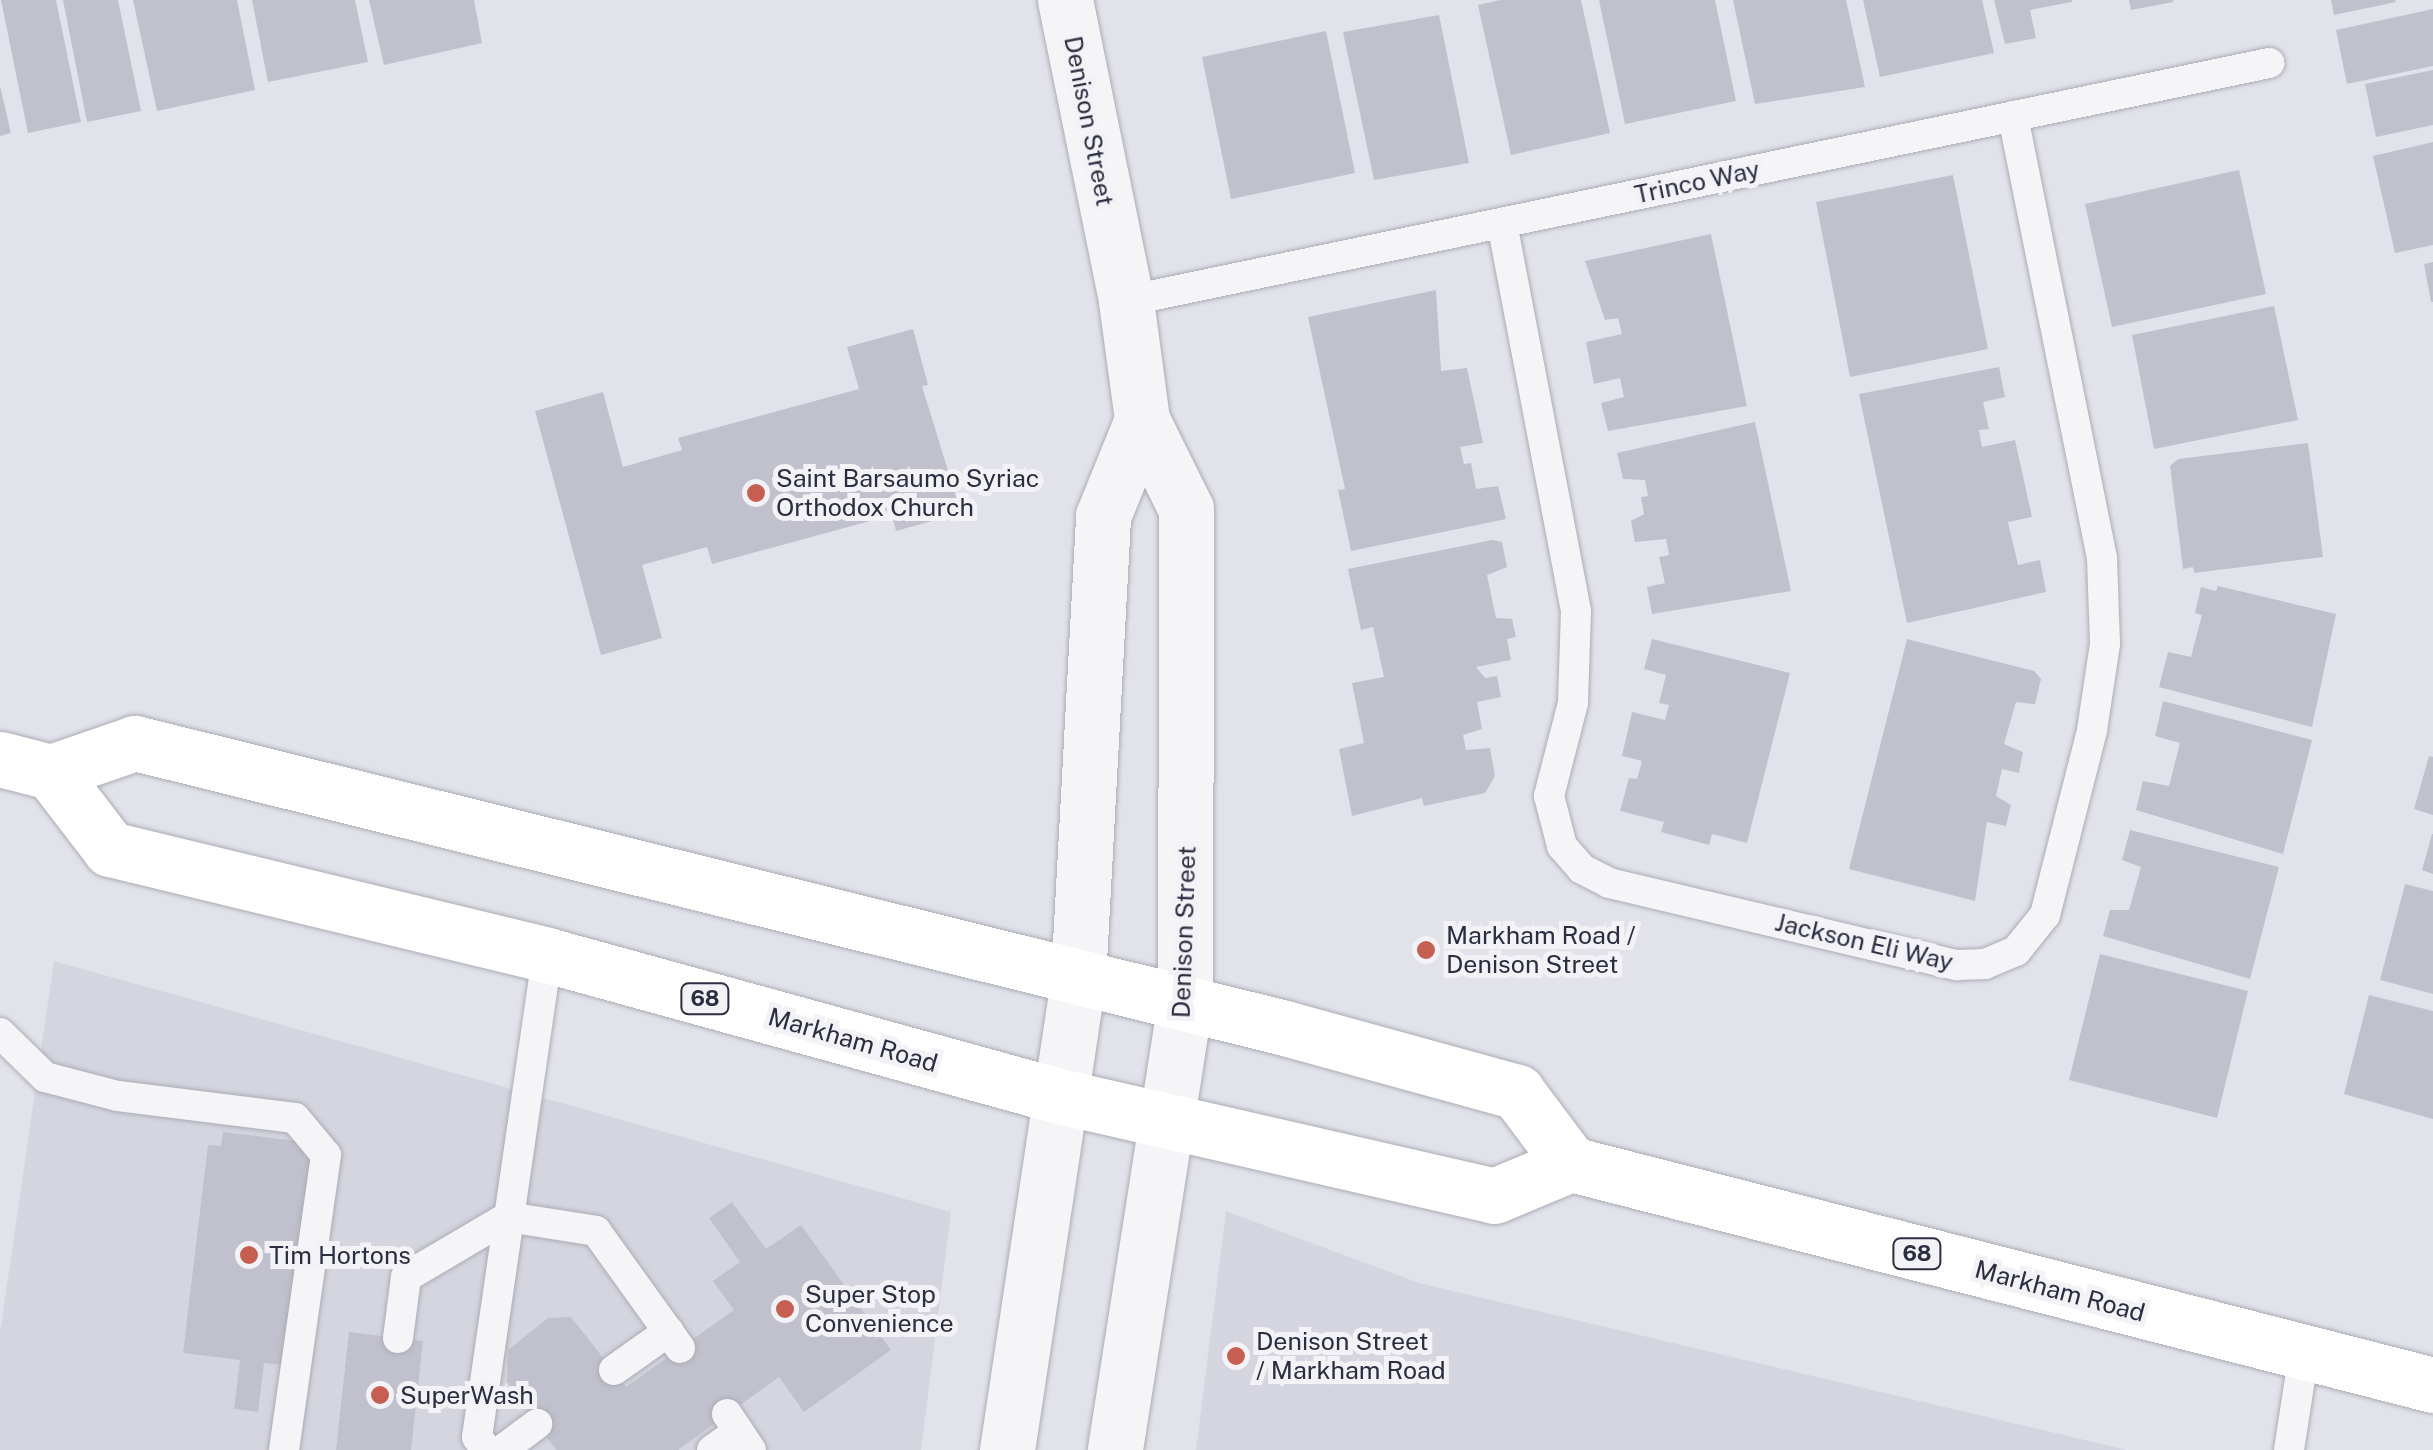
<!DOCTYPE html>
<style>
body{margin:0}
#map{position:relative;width:2433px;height:1450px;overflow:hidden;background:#e2e3ea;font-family:"Public Sans",sans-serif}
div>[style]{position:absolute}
.built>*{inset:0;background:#d4d5de}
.building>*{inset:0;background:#c0c1cc}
.roads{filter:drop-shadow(0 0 2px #abacb7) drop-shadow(0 0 2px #abacb7)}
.service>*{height:30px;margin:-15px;padding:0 15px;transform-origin:15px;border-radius:15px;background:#f5f5f8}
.tertiary>*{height:55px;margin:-27.5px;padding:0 27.5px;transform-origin:27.5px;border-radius:27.5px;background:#f5f5f8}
.primary>*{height:55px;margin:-27.5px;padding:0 27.5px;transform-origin:27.5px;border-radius:27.5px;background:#fff}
.dots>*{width:28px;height:28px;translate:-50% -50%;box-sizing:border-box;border:5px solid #f2f2f7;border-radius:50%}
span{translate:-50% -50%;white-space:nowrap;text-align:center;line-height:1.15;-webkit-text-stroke:10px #f2f2f7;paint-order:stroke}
.shield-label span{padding:2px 8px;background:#f2f2f7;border:2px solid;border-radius:8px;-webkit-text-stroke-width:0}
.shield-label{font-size:22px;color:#2b2d41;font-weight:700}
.street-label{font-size:25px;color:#2b2d41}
.poi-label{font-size:25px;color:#2b2d41}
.left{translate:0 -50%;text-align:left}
</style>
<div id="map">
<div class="built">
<div style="clip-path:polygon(54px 961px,951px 1212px,921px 1450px,0 1450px,0 1333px)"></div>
<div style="clip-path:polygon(1226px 1211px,1419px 1283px,2127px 1450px,1196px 1450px)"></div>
</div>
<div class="building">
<div style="clip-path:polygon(1px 0,56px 0,81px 122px,28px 133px)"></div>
<div style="clip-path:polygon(63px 0,118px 0,141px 111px,87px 122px)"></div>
<div style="clip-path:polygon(133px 0,237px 0,255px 90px,157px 111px)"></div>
<div style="clip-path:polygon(252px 0,355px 0,368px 62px,268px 82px)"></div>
<div style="clip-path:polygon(369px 0,474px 0,482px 43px,384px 65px)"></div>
<div style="clip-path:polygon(1500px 0,1581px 0,1610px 133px,1511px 155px,1478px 5px)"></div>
<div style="clip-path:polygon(1599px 0,1715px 0,1736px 101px,1625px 124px)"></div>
<div style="clip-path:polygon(1733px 0,1846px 0,1865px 87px,1755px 104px)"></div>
<div style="clip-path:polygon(1863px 0,1982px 0,1994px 53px,1880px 77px)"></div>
<div style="clip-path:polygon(1994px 0,2072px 0,2072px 2px,2030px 10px,2036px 38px,2005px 44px)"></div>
<div style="clip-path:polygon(2129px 0,2173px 0,2173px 2px,2131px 10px)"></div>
<div style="clip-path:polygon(2331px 0,2395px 0,2396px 2px,2334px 15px)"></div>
<div style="clip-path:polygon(2433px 9px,2433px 66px,2347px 84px,2336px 30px)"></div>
<div style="clip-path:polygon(1439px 15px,1469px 163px,1374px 180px,1343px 32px)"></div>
<div style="clip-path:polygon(1326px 31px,1355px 173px,1231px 199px,1202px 57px)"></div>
<div style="clip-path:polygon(2433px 70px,2433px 125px,2376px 137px,2365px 84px)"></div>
<div style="clip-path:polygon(0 86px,11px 133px,0 136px)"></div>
<div style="clip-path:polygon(2433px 142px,2433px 245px,2395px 253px,2373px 156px)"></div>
<div style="clip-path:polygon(2239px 170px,2266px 294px,2112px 327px,2085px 204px)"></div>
<div style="clip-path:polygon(1953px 175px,1988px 349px,1850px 377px,1816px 202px)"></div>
<div style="clip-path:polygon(1711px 234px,1747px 406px,1608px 431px,1601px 403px,1624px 397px,1620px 378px,1594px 384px,1586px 342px,1622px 334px,1618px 318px,1605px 320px,1585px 261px)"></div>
<div style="clip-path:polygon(2433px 262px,2433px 302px,2431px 302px,2424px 264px)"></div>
<div style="clip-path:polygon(1436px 290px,1441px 371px,1467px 368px,1483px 443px,1460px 447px,1464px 464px,1471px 463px,1476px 489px,1498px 486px,1506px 519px,1351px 551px,1338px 490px,1345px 489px,1308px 317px)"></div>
<div style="clip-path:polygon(2274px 306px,2298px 420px,2154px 449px,2132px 335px)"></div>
<div style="clip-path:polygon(913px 329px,928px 385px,922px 386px,961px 513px,896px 531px,892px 515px,712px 564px,707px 547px,642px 565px,662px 638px,601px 655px,535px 411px,603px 392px,623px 467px,682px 450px,678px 438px,859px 389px,847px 347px)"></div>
<div style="clip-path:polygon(1999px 367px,2005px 397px,1983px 402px,1989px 429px,1979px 430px,1982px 447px,2015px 440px,2032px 517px,2008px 522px,2018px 565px,2040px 560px,2046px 592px,1907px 623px,1859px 394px)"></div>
<div style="clip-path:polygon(1755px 422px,1791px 591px,1652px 614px,1647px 587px,1665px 583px,1659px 557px,1669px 555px,1666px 539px,1635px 542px,1631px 521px,1644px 514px,1641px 497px,1648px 496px,1645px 480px,1623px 479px,1617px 453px)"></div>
<div style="clip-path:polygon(2308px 443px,2323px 557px,2194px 573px,2193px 567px,2183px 569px,2170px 466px,2178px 459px)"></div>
<div style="clip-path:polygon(1492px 540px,1502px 542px,1507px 567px,1487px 575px,1496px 618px,1512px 619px,1516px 637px,1507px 639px,1511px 660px,1476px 667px,1485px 678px,1497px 676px,1501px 697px,1477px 702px,1482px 729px,1463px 735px,1466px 750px,1490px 748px,1495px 776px,1485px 793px,1424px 806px,1422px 798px,1352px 816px,1339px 749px,1364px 743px,1352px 683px,1384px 677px,1373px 627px,1361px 630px,1348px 569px)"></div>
<div style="clip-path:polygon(2218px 586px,2336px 614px,2312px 727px,2159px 687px,2168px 652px,2191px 657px,2202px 615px,2195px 613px,2201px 587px,2216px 591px)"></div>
<div style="clip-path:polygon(1652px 639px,1790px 673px,1747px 843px,1712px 834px,1709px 845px,1661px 832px,1664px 822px,1620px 811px,1629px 778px,1637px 779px,1642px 761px,1622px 756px,1632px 712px,1665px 720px,1669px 705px,1659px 703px,1666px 675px,1644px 669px)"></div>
<div style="clip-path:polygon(1907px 639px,2034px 671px,2041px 679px,2035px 704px,2016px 702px,2004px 744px,2023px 752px,2019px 773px,2002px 769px,1996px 796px,2011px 805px,2006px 826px,1987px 822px,1975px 901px,1849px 869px)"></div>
<div style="clip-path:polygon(2163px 701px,2312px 740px,2283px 854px,2136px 810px,2143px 781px,2169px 786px,2180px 743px,2155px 736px)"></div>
<div style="clip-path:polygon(2429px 756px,2433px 757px,2433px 815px,2414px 809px)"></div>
<div style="clip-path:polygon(2130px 830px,2279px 867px,2250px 979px,2103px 936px,2110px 910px,2129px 910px,2141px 867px,2122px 860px)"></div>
<div style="clip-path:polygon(2432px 834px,2433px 834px,2433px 874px,2422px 870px)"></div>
<div style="clip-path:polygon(2405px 884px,2433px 891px,2433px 994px,2380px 980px)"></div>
<div style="clip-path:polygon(2100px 954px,2248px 991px,2217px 1118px,2069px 1080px)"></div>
<div style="clip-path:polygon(2369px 995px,2433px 1011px,2433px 1119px,2344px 1094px)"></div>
<div style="clip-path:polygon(223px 1132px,305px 1142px,304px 1157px,316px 1158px,291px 1366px,264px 1363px,258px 1412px,234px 1409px,240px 1360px,183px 1353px,208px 1145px,221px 1146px)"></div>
<div style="clip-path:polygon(732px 1202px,766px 1249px,801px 1225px,891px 1350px,804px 1412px,779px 1377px,678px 1450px,556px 1450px,507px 1382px,508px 1350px,548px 1318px,571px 1317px,626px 1387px,734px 1310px,713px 1281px,740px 1262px,709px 1218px)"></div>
<div style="clip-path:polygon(349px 1332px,423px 1341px,411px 1450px,336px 1450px)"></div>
</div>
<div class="roads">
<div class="service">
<div style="left:1502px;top:223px;width:395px;rotate:79.2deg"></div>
<div style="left:1576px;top:611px;width:92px;rotate:91.9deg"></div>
<div style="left:1573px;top:703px;width:96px;rotate:104.5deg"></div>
<div style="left:1549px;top:796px;width:52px;rotate:75.4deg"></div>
<div style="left:1562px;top:846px;width:30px;rotate:49deg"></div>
<div style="left:1582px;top:869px;width:30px;rotate:27deg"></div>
<div style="left:1609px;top:883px;width:358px;rotate:13.3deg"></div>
<div style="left:1957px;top:965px;width:28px;rotate:-2deg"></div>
<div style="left:1985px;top:964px;width:34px;rotate:-23deg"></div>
<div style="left:2016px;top:951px;width:46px;rotate:-51.1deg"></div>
<div style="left:2045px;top:915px;width:191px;rotate:-75.7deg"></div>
<div style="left:2092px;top:730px;width:87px;rotate:-81.4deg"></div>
<div style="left:2105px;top:644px;width:86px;rotate:-92deg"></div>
<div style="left:2102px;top:558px;width:451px;rotate:-101.4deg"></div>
<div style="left:1126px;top:301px;width:1168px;rotate:-11.76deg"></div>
<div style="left:0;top:1033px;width:63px;rotate:44.4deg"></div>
<div style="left:45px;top:1077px;width:75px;rotate:14.6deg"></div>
<div style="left:118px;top:1096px;width:178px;rotate:7.1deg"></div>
<div style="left:295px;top:1118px;width:48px;rotate:50deg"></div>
<div style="left:326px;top:1155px;width:298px;rotate:98.1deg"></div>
<div style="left:398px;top:1338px;width:62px;rotate:-82.5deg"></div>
<div style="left:406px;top:1277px;width:118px;rotate:-30.5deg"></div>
<div style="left:508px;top:1217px;width:89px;rotate:9deg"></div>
<div style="left:596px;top:1231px;width:144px;rotate:54.3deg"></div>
<div style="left:614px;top:1370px;width:67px;rotate:-35.3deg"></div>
<div style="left:727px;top:1414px;width:43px;rotate:56.3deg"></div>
<div style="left:487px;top:1450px;width:16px;rotate:-128deg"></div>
<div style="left:477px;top:1437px;width:487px;rotate:-81.7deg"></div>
<div style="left:502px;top:1450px;width:44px;rotate:-36.6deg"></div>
<div style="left:712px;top:1450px;width:32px;rotate:-35deg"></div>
<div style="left:2289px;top:1450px;width:98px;rotate:-81.2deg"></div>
</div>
<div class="tertiary">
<div style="left:1065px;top:0;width:307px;rotate:78.5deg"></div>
<div style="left:1126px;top:301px;width:120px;rotate:82.3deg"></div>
<div style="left:1142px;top:420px;width:99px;rotate:63.7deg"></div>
<div style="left:1186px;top:509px;width:493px;rotate:90.1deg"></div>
<div style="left:1185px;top:1002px;width:453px;rotate:98.9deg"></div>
<div style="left:1007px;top:1450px;width:475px;rotate:-81.4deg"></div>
<div style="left:1078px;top:980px;width:465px;rotate:-86.9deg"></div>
<div style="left:1103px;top:516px;width:104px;rotate:-67.9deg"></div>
</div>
<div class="primary">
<div style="left:0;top:759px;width:53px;rotate:14.3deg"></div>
<div style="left:51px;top:772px;width:89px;rotate:-19deg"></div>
<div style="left:135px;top:743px;width:1185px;rotate:13.92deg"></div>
<div style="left:1285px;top:1028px;width:241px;rotate:15.4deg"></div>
<div style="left:1517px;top:1092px;width:90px;rotate:53.1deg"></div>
<div style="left:51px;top:772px;width:97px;rotate:52.5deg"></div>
<div style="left:110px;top:849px;width:450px;rotate:13.6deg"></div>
<div style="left:547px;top:955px;width:531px;rotate:15.4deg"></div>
<div style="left:1059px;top:1096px;width:446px;rotate:12.9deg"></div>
<div style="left:1494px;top:1196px;width:83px;rotate:-22.6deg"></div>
<div style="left:1571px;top:1164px;width:890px;rotate:14.38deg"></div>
</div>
</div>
<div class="dots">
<div style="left:756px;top:493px;background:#c65f50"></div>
<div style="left:1426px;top:950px;background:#c65f50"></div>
<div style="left:249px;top:1255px;background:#c65f50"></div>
<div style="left:785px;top:1309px;background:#c65f50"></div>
<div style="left:1236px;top:1356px;background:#c65f50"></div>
<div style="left:380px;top:1395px;background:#c65f50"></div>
</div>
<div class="shield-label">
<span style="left:705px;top:999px">68</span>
<span style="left:1917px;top:1254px">68</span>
</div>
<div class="street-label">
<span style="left:1089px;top:121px;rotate:79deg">Denison Street</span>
<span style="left:1697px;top:182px;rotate:-12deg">Trinco Way</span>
<span style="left:1184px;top:932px;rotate:-88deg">Denison Street</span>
<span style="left:1864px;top:942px;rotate:13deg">Jackson Eli Way</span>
<span style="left:853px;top:1040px;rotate:16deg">Markham Road</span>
<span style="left:2060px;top:1291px;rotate:15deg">Markham Road</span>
</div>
<div class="poi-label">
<span class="left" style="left:776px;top:493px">Saint Barsaumo Syriac<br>Orthodox Church</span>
<span class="left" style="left:1446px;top:950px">Markham Road /<br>Denison Street</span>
<span class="left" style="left:269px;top:1255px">Tim Hortons</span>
<span class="left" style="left:805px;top:1309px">Super Stop<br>Convenience</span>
<span class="left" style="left:1256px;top:1356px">Denison Street<br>/ Markham Road</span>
<span class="left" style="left:400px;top:1395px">SuperWash</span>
</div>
</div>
